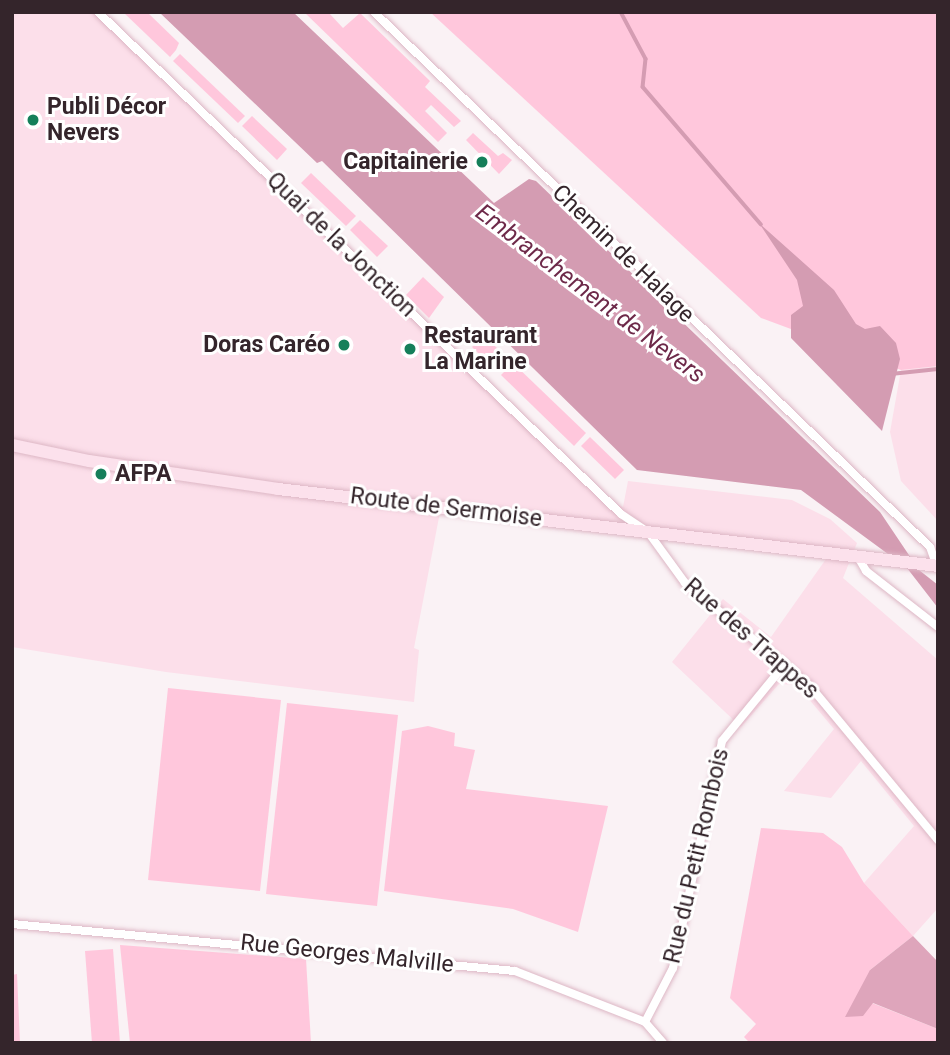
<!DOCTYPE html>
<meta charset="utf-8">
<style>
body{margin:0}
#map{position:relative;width:950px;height:1055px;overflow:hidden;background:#faf2f5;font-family:Roboto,sans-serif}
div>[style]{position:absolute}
.built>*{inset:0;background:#fcdfea}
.green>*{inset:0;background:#ffc7dc}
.forest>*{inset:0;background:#dea5bb}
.water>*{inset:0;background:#d49cb2}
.stream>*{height:3.5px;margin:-1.75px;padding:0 1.75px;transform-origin:1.75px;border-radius:1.75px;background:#d49cb2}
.roads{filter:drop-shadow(0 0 2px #ddb7c5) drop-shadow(0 0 2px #ddb7c5)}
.street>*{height:8px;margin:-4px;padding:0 4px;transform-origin:4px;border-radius:4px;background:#fff}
.secondary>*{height:12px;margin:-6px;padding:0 6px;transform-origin:6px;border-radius:6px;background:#fce1ec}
.dots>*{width:19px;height:19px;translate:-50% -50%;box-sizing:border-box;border:4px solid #fff;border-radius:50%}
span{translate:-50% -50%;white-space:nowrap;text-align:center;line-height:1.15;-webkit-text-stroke:6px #fff;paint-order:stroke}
.poi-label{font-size:23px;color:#34252b;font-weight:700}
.left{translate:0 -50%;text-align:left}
.right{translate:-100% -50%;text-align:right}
.street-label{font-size:23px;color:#34252b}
.water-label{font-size:24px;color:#6d2949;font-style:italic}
.frame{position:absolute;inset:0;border:14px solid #34252b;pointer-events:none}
</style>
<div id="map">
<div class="built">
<div style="clip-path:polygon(12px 12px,98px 12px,606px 499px,623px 507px,628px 481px,792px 500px,830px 519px,857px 543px,843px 578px,938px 660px,938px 908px,913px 936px,864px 883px,914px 826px,861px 761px,831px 798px,784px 791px,834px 729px,797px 685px,779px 684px,741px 727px,672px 662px,723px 599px,771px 637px,826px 559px,440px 512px,414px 648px,419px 650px,414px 702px,166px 672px,12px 647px)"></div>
<div style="clip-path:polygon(938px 366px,938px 521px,901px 481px,890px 432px,901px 370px)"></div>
</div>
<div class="green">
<div style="clip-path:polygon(123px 12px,147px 12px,179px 43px,176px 50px,170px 57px)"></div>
<div style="clip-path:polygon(304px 12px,328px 12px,343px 28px,360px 13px,430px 81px,425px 87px,461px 121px,454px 127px,431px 105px,425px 111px,447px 133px,438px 142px)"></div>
<div style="clip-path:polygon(430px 12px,938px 12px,938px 366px,901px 370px,761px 318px)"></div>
<div style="clip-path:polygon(180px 54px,245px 116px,238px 123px,173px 61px)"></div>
<div style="clip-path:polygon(252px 116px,287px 149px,277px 160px,242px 126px)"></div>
<div style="clip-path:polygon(473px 133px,498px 156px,503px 153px,512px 160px,499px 174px,466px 140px)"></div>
<div style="clip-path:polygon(311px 173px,356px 216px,346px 226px,301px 183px)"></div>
<div style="clip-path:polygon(360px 220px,388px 246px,377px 257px,350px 230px)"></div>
<div style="clip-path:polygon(423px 277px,444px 297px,429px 318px,406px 295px)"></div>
<div style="clip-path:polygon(484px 336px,509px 359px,497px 372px,472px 347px)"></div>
<div style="clip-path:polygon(513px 363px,586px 433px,574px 446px,501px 375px)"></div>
<div style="clip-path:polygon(590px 437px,624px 470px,615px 479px,581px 446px)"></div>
<div style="clip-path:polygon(168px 688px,281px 700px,260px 891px,148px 880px)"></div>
<div style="clip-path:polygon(287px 703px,398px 715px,377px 906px,266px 894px)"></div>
<div style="clip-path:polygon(428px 726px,455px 733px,454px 746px,475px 750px,466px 789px,608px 806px,578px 932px,513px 909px,384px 891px,402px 731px)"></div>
<div style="clip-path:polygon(761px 828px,823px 833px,842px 847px,864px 883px,913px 936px,870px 970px,872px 1003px,938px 1029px,938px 1043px,750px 1043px,744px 1037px,756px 1024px,730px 998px)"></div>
<div style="clip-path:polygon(120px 945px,306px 959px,311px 1043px,130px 1043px)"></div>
<div style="clip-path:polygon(113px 949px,120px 1043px,92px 1043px,85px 951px)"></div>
<div style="clip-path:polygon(17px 974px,20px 1043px,12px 1043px,12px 975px)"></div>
</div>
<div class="forest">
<div style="clip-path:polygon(913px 936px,938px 962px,938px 1029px,873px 1003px,863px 1016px,845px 1017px,870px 970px)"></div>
</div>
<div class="water">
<div style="clip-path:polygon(159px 12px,293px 12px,494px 203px,529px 179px,536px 181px,880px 512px,919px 570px,938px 585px,938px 608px,907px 568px,801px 490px,637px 470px,322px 161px,317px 163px)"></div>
<div style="clip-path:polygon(759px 223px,834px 290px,856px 324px,865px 329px,880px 326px,896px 343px,900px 359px,882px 431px,791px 338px,791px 315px,803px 306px,797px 280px)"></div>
</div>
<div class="stream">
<div style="left:621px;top:12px;width:53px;rotate:62deg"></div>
<div style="left:646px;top:59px;width:28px;rotate:96deg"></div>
<div style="left:643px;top:87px;width:181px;rotate:49.3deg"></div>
<div style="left:891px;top:374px;width:47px;rotate:-6.1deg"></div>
</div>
<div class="roads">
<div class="street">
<div style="left:98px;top:12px;width:725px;rotate:43.83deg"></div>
<div style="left:621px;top:514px;width:32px;rotate:34deg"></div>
<div style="left:648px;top:532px;width:63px;rotate:54deg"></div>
<div style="left:685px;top:583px;width:162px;rotate:39.5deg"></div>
<div style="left:810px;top:686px;width:200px;rotate:50.3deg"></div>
<div style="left:374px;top:12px;width:772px;rotate:43.9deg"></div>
<div style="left:930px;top:547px;width:20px;rotate:70deg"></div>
<div style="left:858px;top:557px;width:16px;rotate:60deg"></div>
<div style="left:866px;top:571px;width:91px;rotate:37.9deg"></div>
<div style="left:12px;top:924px;width:505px;rotate:5.34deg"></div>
<div style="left:515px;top:971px;width:140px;rotate:21.4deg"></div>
<div style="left:645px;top:1022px;width:28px;rotate:49deg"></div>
<div style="left:645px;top:1022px;width:61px;rotate:-62.6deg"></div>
<div style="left:673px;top:968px;width:232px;rotate:-77.8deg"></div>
<div style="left:722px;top:741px;width:99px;rotate:-50.7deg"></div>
</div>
<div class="secondary">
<div style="left:12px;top:445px;width:79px;rotate:11.7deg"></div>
<div style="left:89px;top:461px;width:191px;rotate:8.4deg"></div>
<div style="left:278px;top:489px;width:664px;rotate:6.65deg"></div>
</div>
</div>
<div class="dots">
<div style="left:33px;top:120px;background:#157f5a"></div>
<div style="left:482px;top:162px;background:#157f5a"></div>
<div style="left:344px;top:345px;background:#157f5a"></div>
<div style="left:410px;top:349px;background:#157f5a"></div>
<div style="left:101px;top:474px;background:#157f5a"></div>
</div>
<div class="poi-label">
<span class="left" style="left:47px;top:120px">Publi Décor<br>Nevers</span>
<span class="right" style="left:468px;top:162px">Capitainerie</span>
<span class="left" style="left:424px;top:349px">Restaurant<br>La Marine</span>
<span class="right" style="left:330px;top:345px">Doras Caréo</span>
<span class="left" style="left:115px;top:474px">AFPA</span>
</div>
<div class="street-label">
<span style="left:341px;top:245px;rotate:44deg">Quai de la Jonction</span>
<span style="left:623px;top:254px;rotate:44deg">Chemin de Halage</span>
<span style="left:446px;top:508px;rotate:7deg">Route de Sermoise</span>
<span style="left:751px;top:639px;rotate:41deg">Rue des Trappes</span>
<span style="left:697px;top:856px;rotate:-77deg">Rue du Petit Rombois</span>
<span style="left:347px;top:954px;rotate:6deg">Rue Georges Malville</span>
</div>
<div class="water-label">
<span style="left:590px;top:294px;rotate:37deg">Embranchement de Nevers</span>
</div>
<div class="frame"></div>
</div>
